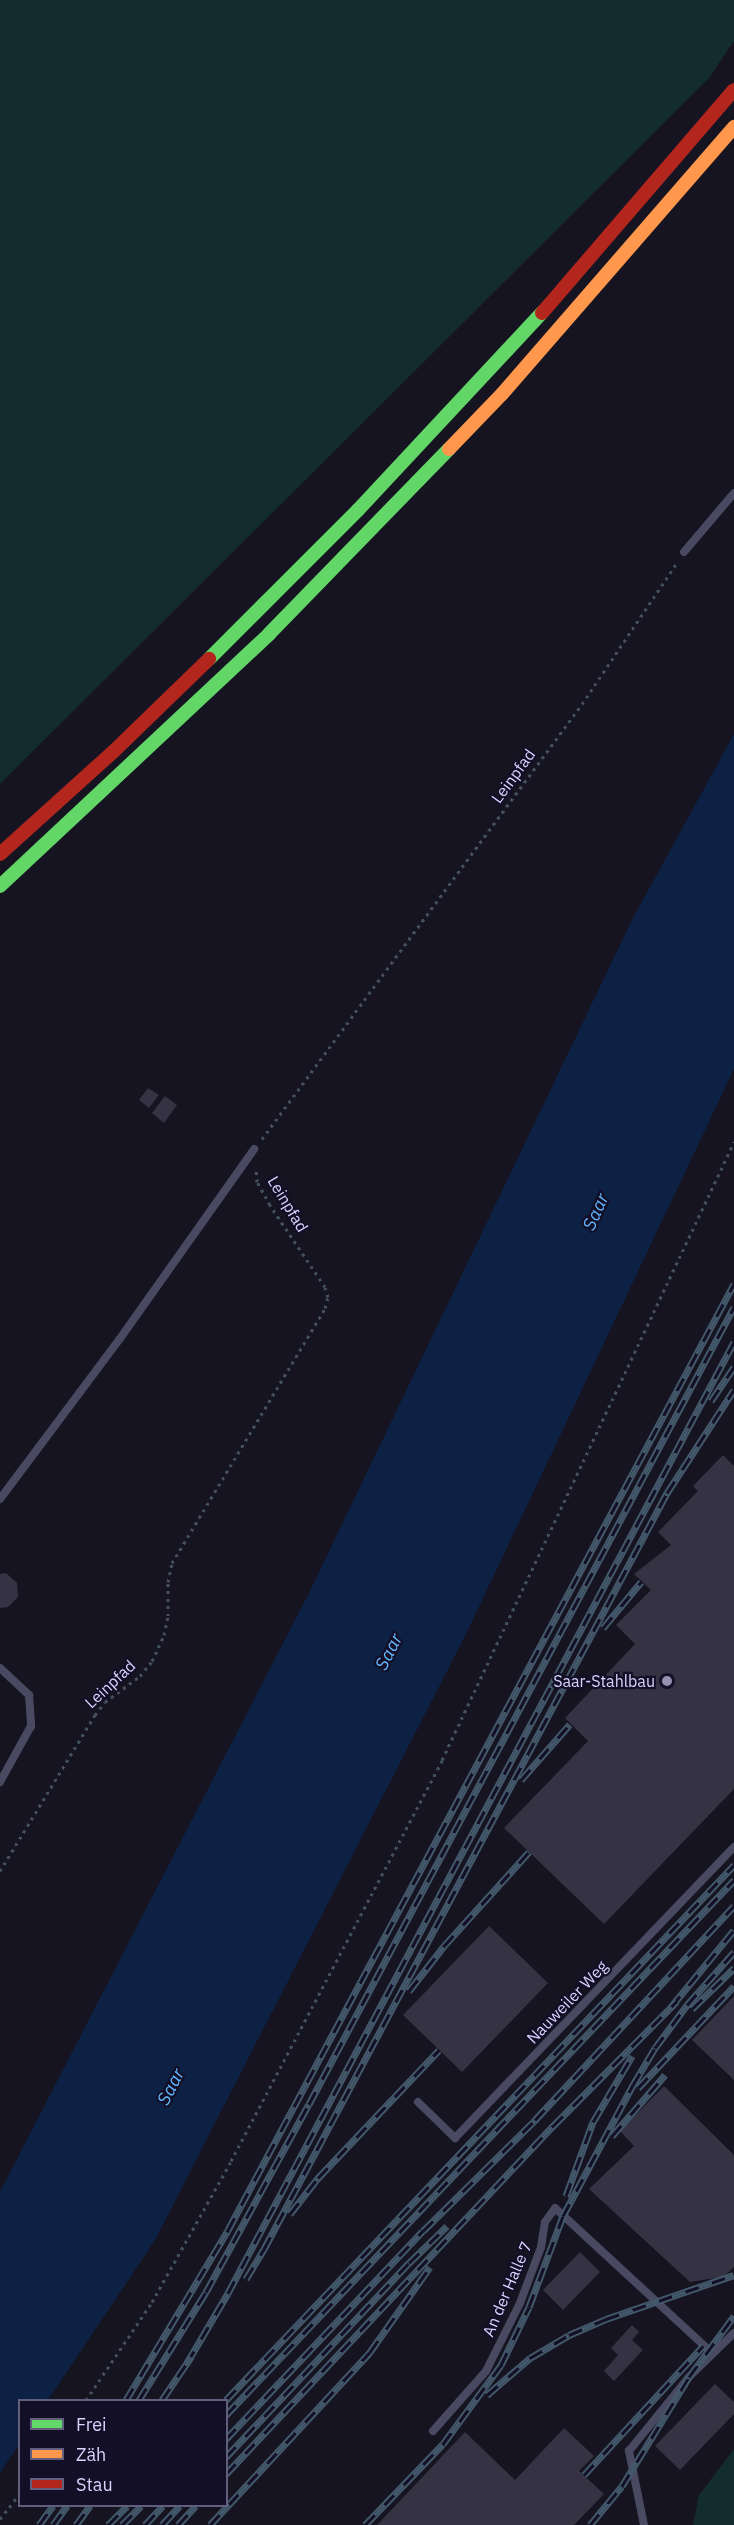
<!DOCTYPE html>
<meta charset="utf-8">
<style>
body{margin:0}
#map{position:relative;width:734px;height:2525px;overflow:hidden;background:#161421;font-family:"IBM Plex Sans",sans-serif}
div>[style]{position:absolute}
.green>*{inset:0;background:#132c2d}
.water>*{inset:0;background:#0d2144}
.building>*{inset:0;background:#343243}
.path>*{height:3px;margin-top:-1.5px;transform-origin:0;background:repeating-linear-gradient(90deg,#44505f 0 3px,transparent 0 7.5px)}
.lane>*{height:8px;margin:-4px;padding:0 4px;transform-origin:4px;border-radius:4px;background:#4a4962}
.fast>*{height:14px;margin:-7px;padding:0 7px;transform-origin:7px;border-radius:7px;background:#63d668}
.slow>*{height:14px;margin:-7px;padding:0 7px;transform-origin:7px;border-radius:7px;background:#ff974d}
.jam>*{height:14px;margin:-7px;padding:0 7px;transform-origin:7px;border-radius:7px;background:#b3261e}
.rail>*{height:7px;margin-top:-3.5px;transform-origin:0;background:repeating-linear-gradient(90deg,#130f26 0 14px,#43596b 0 28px);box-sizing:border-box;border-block:2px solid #43596b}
.dots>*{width:16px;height:16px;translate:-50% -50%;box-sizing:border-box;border:3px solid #130f26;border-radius:50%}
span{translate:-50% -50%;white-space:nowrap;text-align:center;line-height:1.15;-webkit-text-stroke:4.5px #130f26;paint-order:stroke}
.street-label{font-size:16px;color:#d9d4ff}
.poi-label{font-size:16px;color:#d9d4ff}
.right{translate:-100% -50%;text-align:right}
.water-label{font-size:18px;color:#62b6ff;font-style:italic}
.legend{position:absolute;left:18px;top:2399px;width:210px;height:108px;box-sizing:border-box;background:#130f26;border:2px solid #625e7d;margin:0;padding:8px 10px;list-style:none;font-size:18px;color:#d9d4ff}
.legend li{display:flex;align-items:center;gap:12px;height:30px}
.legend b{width:30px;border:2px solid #625e7d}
</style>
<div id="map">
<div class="green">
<div style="clip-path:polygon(0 0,734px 0,734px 41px,709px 78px,0 784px)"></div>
<div style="clip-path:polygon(734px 2449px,734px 2525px,693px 2525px,699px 2495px)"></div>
</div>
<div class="water">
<div style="clip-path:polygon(734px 734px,734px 1069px,465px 1636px,155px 2240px,48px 2400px,20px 2400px,19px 2444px,0 2473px,0 2192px,310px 1591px,632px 920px)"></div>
</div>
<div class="building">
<div style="clip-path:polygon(148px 1088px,159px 1095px,149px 1108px,139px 1100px)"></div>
<div style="clip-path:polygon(165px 1096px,177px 1105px,164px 1123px,152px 1113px)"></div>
<div style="clip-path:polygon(723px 1455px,734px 1466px,734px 1789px,604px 1924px,504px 1828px,588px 1741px,565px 1718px,635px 1644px,616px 1625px,651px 1590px,634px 1574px,671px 1545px,658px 1532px,698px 1491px,693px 1486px)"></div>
<div style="clip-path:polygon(6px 1573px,17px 1583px,18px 1597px,8px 1607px,0 1608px,0 1574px)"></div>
<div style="clip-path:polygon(489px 1926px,548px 1983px,462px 2072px,403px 2015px)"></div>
<div style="clip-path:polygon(734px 1996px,734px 2080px,692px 2040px)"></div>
<div style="clip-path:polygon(664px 2086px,734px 2155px,734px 2267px,723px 2277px,690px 2282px,589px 2189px,634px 2146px,620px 2131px)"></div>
<div style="clip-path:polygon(580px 2252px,600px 2272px,563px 2310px,543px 2290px)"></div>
<div style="clip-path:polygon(632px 2325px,639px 2332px,632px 2340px,643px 2350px,614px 2381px,604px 2371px,618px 2355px,611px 2348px)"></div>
<div style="clip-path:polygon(715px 2384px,734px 2402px,734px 2414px,680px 2470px,655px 2446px)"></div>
<div style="clip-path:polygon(564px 2428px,594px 2456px,579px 2471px,604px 2494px,574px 2525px,377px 2525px,465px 2432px,515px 2480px)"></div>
</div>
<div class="path">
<div style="left:262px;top:1139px;width:540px;rotate:-53.66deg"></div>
<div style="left:582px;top:704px;width:172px;rotate:-56.1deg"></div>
<div style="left:0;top:1871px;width:183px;rotate:-58.7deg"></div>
<div style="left:95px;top:1715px;width:16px;rotate:-52deg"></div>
<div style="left:105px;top:1702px;width:44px;rotate:-36.6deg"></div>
<div style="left:140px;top:1676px;width:19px;rotate:-51deg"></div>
<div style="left:152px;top:1661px;width:29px;rotate:-65deg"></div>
<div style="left:164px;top:1635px;width:19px;rotate:-78deg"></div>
<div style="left:168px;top:1616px;width:34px;rotate:-90deg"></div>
<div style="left:168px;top:1582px;width:19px;rotate:-78deg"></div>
<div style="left:172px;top:1563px;width:297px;rotate:-59deg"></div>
<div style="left:325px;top:1308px;width:11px;rotate:-75deg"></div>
<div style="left:328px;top:1297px;width:10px;rotate:-107deg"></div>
<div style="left:325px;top:1287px;width:99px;rotate:-123.9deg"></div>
<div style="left:270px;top:1205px;width:26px;rotate:-119deg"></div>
<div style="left:257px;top:1182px;width:14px;rotate:-94deg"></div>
<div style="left:86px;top:2400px;width:118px;rotate:-56deg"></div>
<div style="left:152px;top:2302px;width:162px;rotate:-60.7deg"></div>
<div style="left:231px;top:2161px;width:453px;rotate:-62.2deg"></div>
<div style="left:442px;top:1760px;width:684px;rotate:-64.71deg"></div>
<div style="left:0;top:2519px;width:33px;rotate:-52deg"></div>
</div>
<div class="lane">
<div style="left:684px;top:552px;width:77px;rotate:-49.7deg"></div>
<div style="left:0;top:1499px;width:199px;rotate:-53.2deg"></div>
<div style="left:119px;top:1340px;width:234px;rotate:-54.7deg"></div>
<div style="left:0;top:1668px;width:40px;rotate:43deg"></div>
<div style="left:29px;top:1695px;width:31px;rotate:86deg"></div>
<div style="left:31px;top:1726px;width:64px;rotate:119deg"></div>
<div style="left:418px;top:2102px;width:52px;rotate:44.2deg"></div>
<div style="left:455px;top:2138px;width:403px;rotate:-46.2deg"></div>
<div style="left:433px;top:2431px;width:80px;rotate:-48.5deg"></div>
<div style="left:486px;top:2371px;width:76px;rotate:-63.4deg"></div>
<div style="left:520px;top:2303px;width:60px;rotate:-69.4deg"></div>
<div style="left:541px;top:2247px;width:25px;rotate:-81deg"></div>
<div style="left:545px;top:2222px;width:17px;rotate:-54deg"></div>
<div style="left:555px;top:2208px;width:214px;rotate:42.7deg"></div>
<div style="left:644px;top:2525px;width:76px;rotate:-101.5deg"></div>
<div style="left:629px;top:2451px;width:95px;rotate:-51deg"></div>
<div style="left:689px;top:2377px;width:63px;rotate:-44.4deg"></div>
</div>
<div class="fast">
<div style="left:209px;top:659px;width:211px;rotate:-45deg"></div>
<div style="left:358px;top:510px;width:270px;rotate:-47deg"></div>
<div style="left:0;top:886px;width:369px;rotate:-43.1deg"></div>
<div style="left:269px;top:634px;width:258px;rotate:-45.8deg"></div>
</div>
<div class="slow">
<div style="left:449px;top:449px;width:76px;rotate:-46.1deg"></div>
<div style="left:502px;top:394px;width:354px;rotate:-49deg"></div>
</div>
<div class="jam">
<div style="left:542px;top:313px;width:294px;rotate:-49.3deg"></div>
<div style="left:0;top:854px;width:152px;rotate:-42.1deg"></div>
<div style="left:113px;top:752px;width:134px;rotate:-44.1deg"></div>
</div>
<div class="rail">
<div style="left:711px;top:1401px;width:41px;rotate:-55.9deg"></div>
<div style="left:603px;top:1628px;width:60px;rotate:-50.4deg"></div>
<div style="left:521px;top:1780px;width:74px;rotate:-48.8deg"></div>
<div style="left:409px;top:1991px;width:57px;rotate:-52.1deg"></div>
<div style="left:444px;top:1946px;width:127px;rotate:-47.9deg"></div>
<div style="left:671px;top:2007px;width:99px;rotate:-50.7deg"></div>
<div style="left:692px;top:2009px;width:59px;rotate:-44.3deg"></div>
<div style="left:638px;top:2088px;width:140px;rotate:-46.7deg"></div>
<div style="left:612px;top:2136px;width:81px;rotate:-49deg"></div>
<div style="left:566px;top:2196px;width:79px;rotate:-70deg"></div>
<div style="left:593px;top:2122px;width:77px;rotate:-59.4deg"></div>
<div style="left:290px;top:2214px;width:46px;rotate:-52.1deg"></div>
<div style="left:318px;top:2178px;width:176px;rotate:-46.6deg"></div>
<div style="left:246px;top:2279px;width:35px;rotate:-59deg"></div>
<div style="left:264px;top:2249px;width:857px;rotate:-61.94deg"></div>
<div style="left:667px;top:1493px;width:123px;rotate:-57deg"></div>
<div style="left:187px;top:2363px;width:81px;rotate:-59.6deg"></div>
<div style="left:228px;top:2293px;width:1077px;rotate:-61.98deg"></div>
<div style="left:487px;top:2395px;width:57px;rotate:-40.7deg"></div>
<div style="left:530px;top:2358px;width:45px;rotate:-30.5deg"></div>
<div style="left:569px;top:2335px;width:40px;rotate:-23.4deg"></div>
<div style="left:606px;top:2319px;width:135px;rotate:-19deg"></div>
<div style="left:126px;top:2400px;width:198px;rotate:-59deg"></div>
<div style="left:228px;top:2230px;width:1073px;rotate:-61.86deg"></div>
<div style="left:139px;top:2400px;width:127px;rotate:-58.2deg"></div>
<div style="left:206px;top:2292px;width:214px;rotate:-61.3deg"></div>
<div style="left:309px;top:2104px;width:903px;rotate:-61.93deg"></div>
<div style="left:162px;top:2400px;width:52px;rotate:-56deg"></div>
<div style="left:226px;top:2400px;width:738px;rotate:-46.48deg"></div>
<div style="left:226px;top:2415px;width:738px;rotate:-46.48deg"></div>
<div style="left:226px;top:2439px;width:286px;rotate:-46.6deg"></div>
<div style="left:423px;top:2231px;width:158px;rotate:-44.7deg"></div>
<div style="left:535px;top:2120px;width:292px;rotate:-47.1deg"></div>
<div style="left:226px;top:2457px;width:267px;rotate:-46.7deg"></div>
<div style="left:409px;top:2263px;width:53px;rotate:-44.2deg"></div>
<div style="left:226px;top:2474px;width:478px;rotate:-46.8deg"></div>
<div style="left:553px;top:2126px;width:176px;rotate:-45.2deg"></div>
<div style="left:584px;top:2475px;width:176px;rotate:-47.3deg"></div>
<div style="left:39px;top:2525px;width:24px;rotate:-54deg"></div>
<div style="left:53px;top:2525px;width:24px;rotate:-54deg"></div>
<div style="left:76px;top:2525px;width:24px;rotate:-54deg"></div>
<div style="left:108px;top:2525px;width:27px;rotate:-45deg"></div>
<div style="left:122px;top:2525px;width:27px;rotate:-45deg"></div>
<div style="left:145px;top:2525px;width:26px;rotate:-47deg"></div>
<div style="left:162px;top:2525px;width:26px;rotate:-47deg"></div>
<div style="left:178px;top:2525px;width:26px;rotate:-47deg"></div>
<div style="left:210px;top:2525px;width:236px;rotate:-47.2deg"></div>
<div style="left:370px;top:2352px;width:104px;rotate:-54.8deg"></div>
<div style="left:365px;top:2525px;width:112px;rotate:-46.1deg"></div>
<div style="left:443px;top:2444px;width:98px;rotate:-53.7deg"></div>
<div style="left:501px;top:2365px;width:64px;rotate:-64.2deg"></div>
<div style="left:529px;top:2307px;width:97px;rotate:-69.5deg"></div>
<div style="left:563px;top:2216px;width:149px;rotate:-61.9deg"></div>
<div style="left:633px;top:2085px;width:43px;rotate:-59.3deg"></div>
<div style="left:655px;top:2048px;width:54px;rotate:-53.3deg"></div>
<div style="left:687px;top:2005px;width:71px;rotate:-48.4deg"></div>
<div style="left:590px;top:2525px;width:50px;rotate:-50.6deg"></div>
<div style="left:622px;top:2486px;width:128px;rotate:-58.4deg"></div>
<div style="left:689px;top:2377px;width:76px;rotate:-53.6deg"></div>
</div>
<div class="dots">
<div style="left:667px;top:1681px;background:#9591b1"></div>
</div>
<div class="street-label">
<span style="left:513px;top:776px;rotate:-54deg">Leinpfad</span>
<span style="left:288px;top:1204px;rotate:59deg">Leinpfad</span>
<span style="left:110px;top:1684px;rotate:-43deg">Leinpfad</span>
<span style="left:567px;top:2002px;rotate:-46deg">Nauweiler Weg</span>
<span style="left:507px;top:2289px;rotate:-67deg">An der Halle 7</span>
</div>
<div class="poi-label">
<span class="right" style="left:655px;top:1681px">Saar-Stahlbau</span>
</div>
<div class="water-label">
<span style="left:596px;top:1212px;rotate:-66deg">Saar</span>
<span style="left:389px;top:1652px;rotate:-63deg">Saar</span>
<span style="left:171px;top:2087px;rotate:-63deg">Saar</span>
</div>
<ul class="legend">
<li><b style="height:8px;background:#63d668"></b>Frei</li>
<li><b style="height:8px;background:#ff974d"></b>Zäh</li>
<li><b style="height:8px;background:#b3261e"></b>Stau</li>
</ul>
</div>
